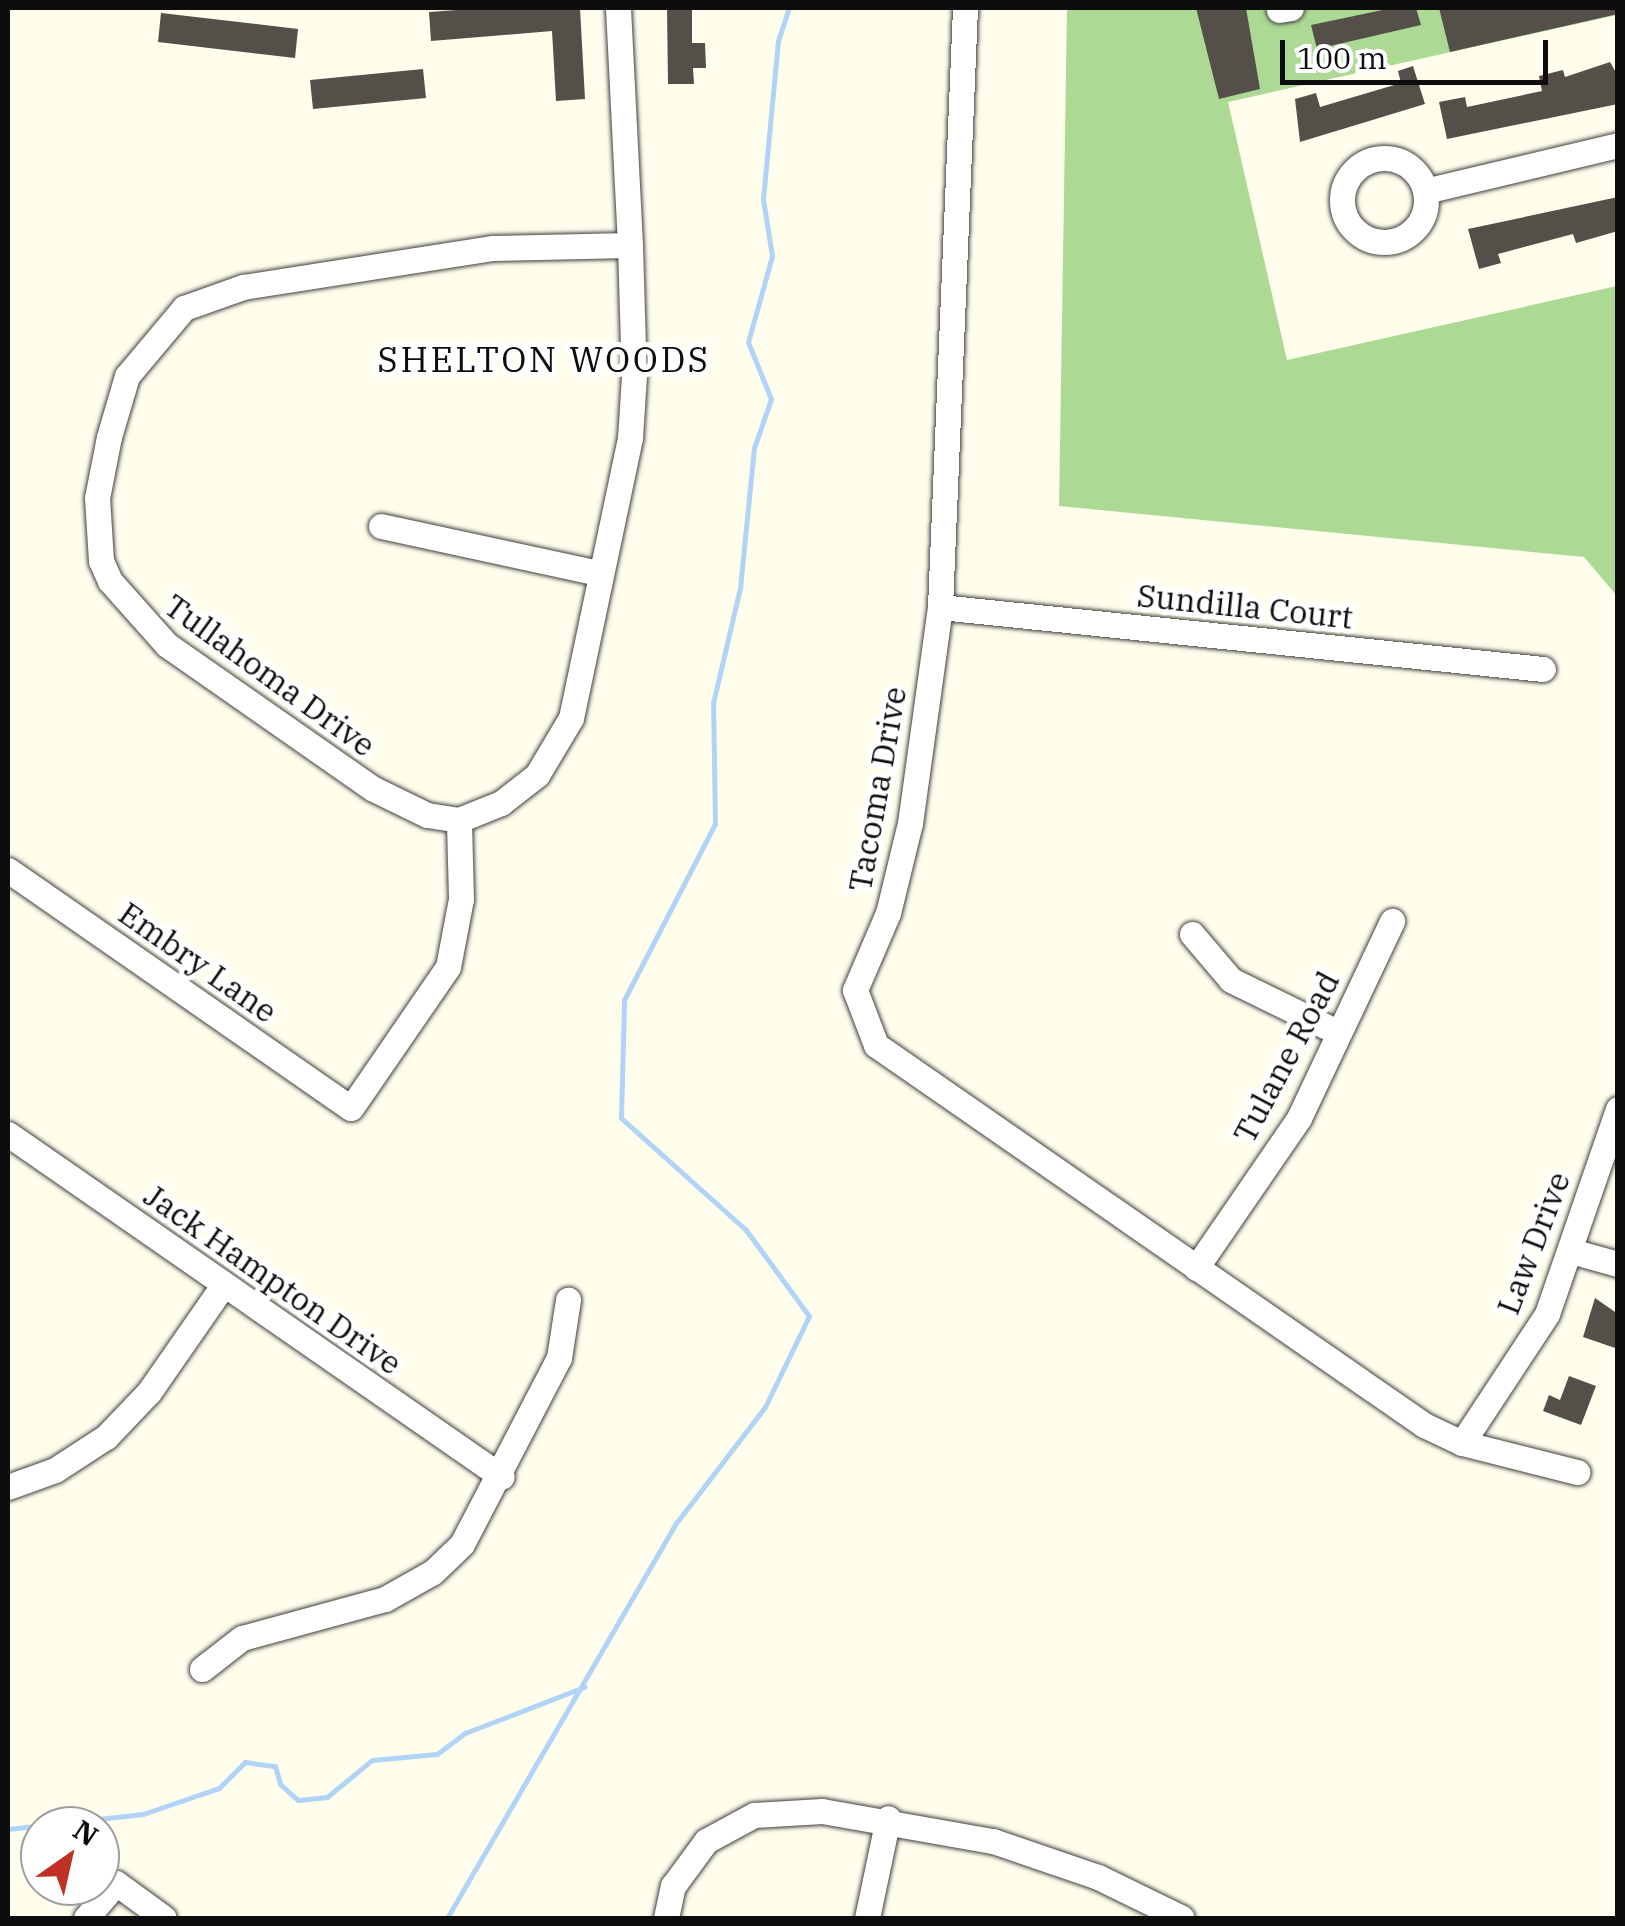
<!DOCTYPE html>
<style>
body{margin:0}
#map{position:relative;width:1625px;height:1926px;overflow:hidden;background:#fffeec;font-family:"IBM Plex Serif",serif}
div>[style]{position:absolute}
.forest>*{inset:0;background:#acda95}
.stream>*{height:5px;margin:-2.5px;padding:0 2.5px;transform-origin:2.5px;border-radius:2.5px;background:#b1d4f6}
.building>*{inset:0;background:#554f49}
.roads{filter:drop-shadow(0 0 2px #404040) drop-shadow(0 0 2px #404040)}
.minor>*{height:25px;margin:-12.5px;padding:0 12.5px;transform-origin:12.5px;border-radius:12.5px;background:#fff}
.minor>.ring{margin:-12.5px;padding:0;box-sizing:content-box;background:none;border:25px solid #fff;border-radius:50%}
span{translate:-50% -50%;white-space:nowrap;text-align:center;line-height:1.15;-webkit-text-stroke:10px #fff;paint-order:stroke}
.street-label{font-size:32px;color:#0d0d0d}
.neighbourhood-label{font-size:35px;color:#0d0d0d;letter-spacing:2.5px}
.frame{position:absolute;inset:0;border:10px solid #0d0d0d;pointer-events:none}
.north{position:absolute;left:20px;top:1806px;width:100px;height:100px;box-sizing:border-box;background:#fff;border:2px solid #9e9e9e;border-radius:50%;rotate:34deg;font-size:28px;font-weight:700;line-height:40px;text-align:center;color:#0d0d0d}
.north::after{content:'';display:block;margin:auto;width:35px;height:45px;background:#be3024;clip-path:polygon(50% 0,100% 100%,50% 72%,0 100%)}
.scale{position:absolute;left:1280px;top:40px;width:268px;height:45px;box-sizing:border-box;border:5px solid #0d0d0d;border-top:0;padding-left:12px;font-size:30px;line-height:35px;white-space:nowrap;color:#0d0d0d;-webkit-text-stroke:8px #fff;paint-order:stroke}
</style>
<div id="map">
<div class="forest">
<div style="clip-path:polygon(1067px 8px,1617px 8px,1617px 15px,1228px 102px,1287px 360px,1617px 286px,1617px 596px,1584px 557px,1059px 506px)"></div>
</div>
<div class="stream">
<div style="left:8px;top:1829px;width:136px;rotate:-6.3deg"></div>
<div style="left:143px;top:1814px;width:80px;rotate:-18.9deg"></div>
<div style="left:219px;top:1788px;width:37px;rotate:-45deg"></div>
<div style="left:245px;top:1762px;width:30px;rotate:8deg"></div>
<div style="left:275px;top:1766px;width:19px;rotate:74deg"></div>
<div style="left:280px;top:1784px;width:24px;rotate:42deg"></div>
<div style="left:298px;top:1800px;width:29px;rotate:-6deg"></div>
<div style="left:327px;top:1797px;width:58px;rotate:-39.4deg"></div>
<div style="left:372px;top:1760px;width:65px;rotate:-5.3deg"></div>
<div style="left:437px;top:1754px;width:35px;rotate:-37deg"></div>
<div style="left:465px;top:1733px;width:128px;rotate:-21.1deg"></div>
<div style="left:447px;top:1918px;width:458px;rotate:-59.9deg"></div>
<div style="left:677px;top:1522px;width:145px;rotate:-52.6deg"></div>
<div style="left:765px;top:1407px;width:101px;rotate:-64.2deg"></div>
<div style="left:809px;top:1316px;width:107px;rotate:-126.2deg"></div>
<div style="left:746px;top:1230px;width:168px;rotate:-138.1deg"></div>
<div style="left:621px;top:1118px;width:118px;rotate:-88.5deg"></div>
<div style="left:624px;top:1000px;width:198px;rotate:-62.7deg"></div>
<div style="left:715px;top:824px;width:121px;rotate:-90.9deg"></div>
<div style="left:713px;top:703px;width:118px;rotate:-76.8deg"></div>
<div style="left:740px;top:588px;width:141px;rotate:-84.3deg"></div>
<div style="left:754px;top:448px;width:52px;rotate:-70.9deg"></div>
<div style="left:771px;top:399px;width:61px;rotate:-112deg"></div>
<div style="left:748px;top:342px;width:89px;rotate:-74.4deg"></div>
<div style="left:772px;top:256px;width:58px;rotate:-99deg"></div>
<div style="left:763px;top:199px;width:159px;rotate:-84.6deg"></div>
<div style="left:778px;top:41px;width:35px;rotate:-72deg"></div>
</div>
<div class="building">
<div style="clip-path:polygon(485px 8px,580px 8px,585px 99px,556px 101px,552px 31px,431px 41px,429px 12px)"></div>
<div style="clip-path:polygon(667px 8px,692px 8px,692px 43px,705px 43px,706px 68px,693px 68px,694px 84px,668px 84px)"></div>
<div style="clip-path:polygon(1196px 8px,1246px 8px,1260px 89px,1219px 99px)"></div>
<div style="clip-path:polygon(1392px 8px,1416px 8px,1421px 25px,1317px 49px,1311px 25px)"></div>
<div style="clip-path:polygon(1439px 8px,1618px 8px,1618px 14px,1450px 52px)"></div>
<div style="clip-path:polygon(161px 13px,298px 29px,295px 58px,158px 42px)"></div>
<div style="clip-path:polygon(1610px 62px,1618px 76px,1618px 104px,1447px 139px,1439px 102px,1465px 97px,1467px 107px,1542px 91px,1539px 76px,1563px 70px,1565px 77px)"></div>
<div style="clip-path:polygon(1413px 66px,1425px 104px,1300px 142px,1295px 99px,1316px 93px,1320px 107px,1401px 83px,1398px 71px)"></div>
<div style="clip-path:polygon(423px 69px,426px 98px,313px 109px,310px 80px)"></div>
<div style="clip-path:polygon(1618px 197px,1618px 231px,1576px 243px,1573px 234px,1498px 254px,1501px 263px,1479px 269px,1468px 229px)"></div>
<div style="clip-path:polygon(1595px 1298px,1618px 1314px,1618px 1349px,1583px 1337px)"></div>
<div style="clip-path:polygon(1569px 1376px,1596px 1386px,1581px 1425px,1543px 1411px,1549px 1395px,1560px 1400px)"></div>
</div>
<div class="roads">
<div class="minor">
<div style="left:618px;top:8px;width:237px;rotate:87.1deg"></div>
<div style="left:630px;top:245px;width:131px;rotate:88.3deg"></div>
<div style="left:634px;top:376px;width:62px;rotate:93.7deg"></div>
<div style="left:630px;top:438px;width:286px;rotate:101.9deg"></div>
<div style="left:571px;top:718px;width:66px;rotate:120.8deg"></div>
<div style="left:537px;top:775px;width:46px;rotate:142.1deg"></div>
<div style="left:501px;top:803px;width:45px;rotate:158deg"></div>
<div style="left:459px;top:820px;width:32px;rotate:-171deg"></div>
<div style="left:427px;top:815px;width:61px;rotate:-153.9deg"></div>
<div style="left:372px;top:788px;width:250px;rotate:-145.1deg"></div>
<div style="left:167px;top:645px;width:86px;rotate:-131.7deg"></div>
<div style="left:110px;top:581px;width:22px;rotate:-114deg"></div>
<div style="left:101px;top:561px;width:63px;rotate:-93.6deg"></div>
<div style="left:97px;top:498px;width:62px;rotate:-78.9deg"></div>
<div style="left:109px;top:437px;width:64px;rotate:-73.6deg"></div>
<div style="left:127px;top:376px;width:89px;rotate:-50deg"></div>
<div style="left:184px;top:308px;width:63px;rotate:-19.6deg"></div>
<div style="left:243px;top:287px;width:253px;rotate:-8.9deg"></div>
<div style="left:493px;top:248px;width:137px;rotate:-1.3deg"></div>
<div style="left:965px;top:8px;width:600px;rotate:92.39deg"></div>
<div style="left:940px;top:607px;width:218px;rotate:97.9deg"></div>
<div style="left:910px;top:823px;width:93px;rotate:103.7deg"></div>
<div style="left:888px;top:913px;width:84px;rotate:113.2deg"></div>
<div style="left:855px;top:990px;width:59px;rotate:69.1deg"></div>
<div style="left:876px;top:1045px;width:667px;rotate:34.74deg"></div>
<div style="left:1424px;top:1425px;width:42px;rotate:25.3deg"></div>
<div style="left:1462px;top:1443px;width:119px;rotate:14.2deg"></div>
<div style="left:1279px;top:10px;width:12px;rotate:-9deg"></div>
<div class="ring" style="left:1342px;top:158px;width:59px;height:59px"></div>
<div style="left:1425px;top:191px;width:198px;rotate:-13.4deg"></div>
<div style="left:381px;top:526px;width:223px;rotate:12.2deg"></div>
<div style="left:940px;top:607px;width:606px;rotate:5.87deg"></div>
<div style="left:8px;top:870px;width:417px;rotate:34.8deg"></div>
<div style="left:351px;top:1108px;width:171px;rotate:-55.5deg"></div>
<div style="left:448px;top:967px;width:69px;rotate:-79.2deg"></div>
<div style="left:461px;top:899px;width:79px;rotate:-91.5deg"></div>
<div style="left:1192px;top:934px;width:60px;rotate:49.7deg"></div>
<div style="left:1231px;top:980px;width:120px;rotate:26.1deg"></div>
<div style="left:8px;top:1134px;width:601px;rotate:34.77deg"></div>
<div style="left:1571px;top:1251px;width:49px;rotate:15.5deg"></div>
<div style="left:1196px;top:1268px;width:182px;rotate:-55.5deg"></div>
<div style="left:1299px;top:1118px;width:218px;rotate:-64.7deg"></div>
<div style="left:1462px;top:1443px;width:154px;rotate:-56.6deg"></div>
<div style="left:1547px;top:1314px;width:217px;rotate:-70.9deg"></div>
<div style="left:8px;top:1487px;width:50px;rotate:-19.9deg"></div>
<div style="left:55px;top:1470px;width:61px;rotate:-32.9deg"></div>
<div style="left:106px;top:1437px;width:62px;rotate:-46.3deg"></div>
<div style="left:149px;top:1392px;width:131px;rotate:-55.2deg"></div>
<div style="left:202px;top:1669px;width:51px;rotate:-37.8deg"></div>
<div style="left:242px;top:1638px;width:148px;rotate:-15.3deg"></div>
<div style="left:385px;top:1599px;width:55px;rotate:-29.4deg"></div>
<div style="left:433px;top:1572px;width:40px;rotate:-44deg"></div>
<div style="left:462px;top:1544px;width:210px;rotate:-62.5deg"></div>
<div style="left:559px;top:1358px;width:59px;rotate:-81.2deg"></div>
<div style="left:86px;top:1918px;width:46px;rotate:-49.4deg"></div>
<div style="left:116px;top:1883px;width:59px;rotate:36.1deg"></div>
<div style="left:666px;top:1918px;width:33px;rotate:-78deg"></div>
<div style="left:673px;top:1886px;width:56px;rotate:-53.7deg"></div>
<div style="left:706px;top:1841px;width:55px;rotate:-28.4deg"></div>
<div style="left:754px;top:1815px;width:68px;rotate:-3.4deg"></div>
<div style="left:822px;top:1811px;width:174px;rotate:10deg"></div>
<div style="left:993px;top:1841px;width:111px;rotate:18.9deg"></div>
<div style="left:1098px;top:1877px;width:93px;rotate:26deg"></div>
<div style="left:867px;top:1918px;width:102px;rotate:-78.1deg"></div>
</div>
</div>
<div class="street-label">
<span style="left:1245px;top:606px;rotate:6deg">Sundilla Court</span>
<span style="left:270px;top:675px;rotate:36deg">Tullahoma Drive</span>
<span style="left:877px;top:789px;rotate:-80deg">Tacoma Drive</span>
<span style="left:198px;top:962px;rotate:35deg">Embry Lane</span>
<span style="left:1286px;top:1057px;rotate:-62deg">Tulane Road</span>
<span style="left:1533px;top:1243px;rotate:-69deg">Law Drive</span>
<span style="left:273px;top:1279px;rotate:35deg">Jack Hampton Drive</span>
</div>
<div class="neighbourhood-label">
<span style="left:544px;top:359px">SHELTON WOODS</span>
</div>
<div class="frame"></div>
<div class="north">N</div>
<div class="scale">100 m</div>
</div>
